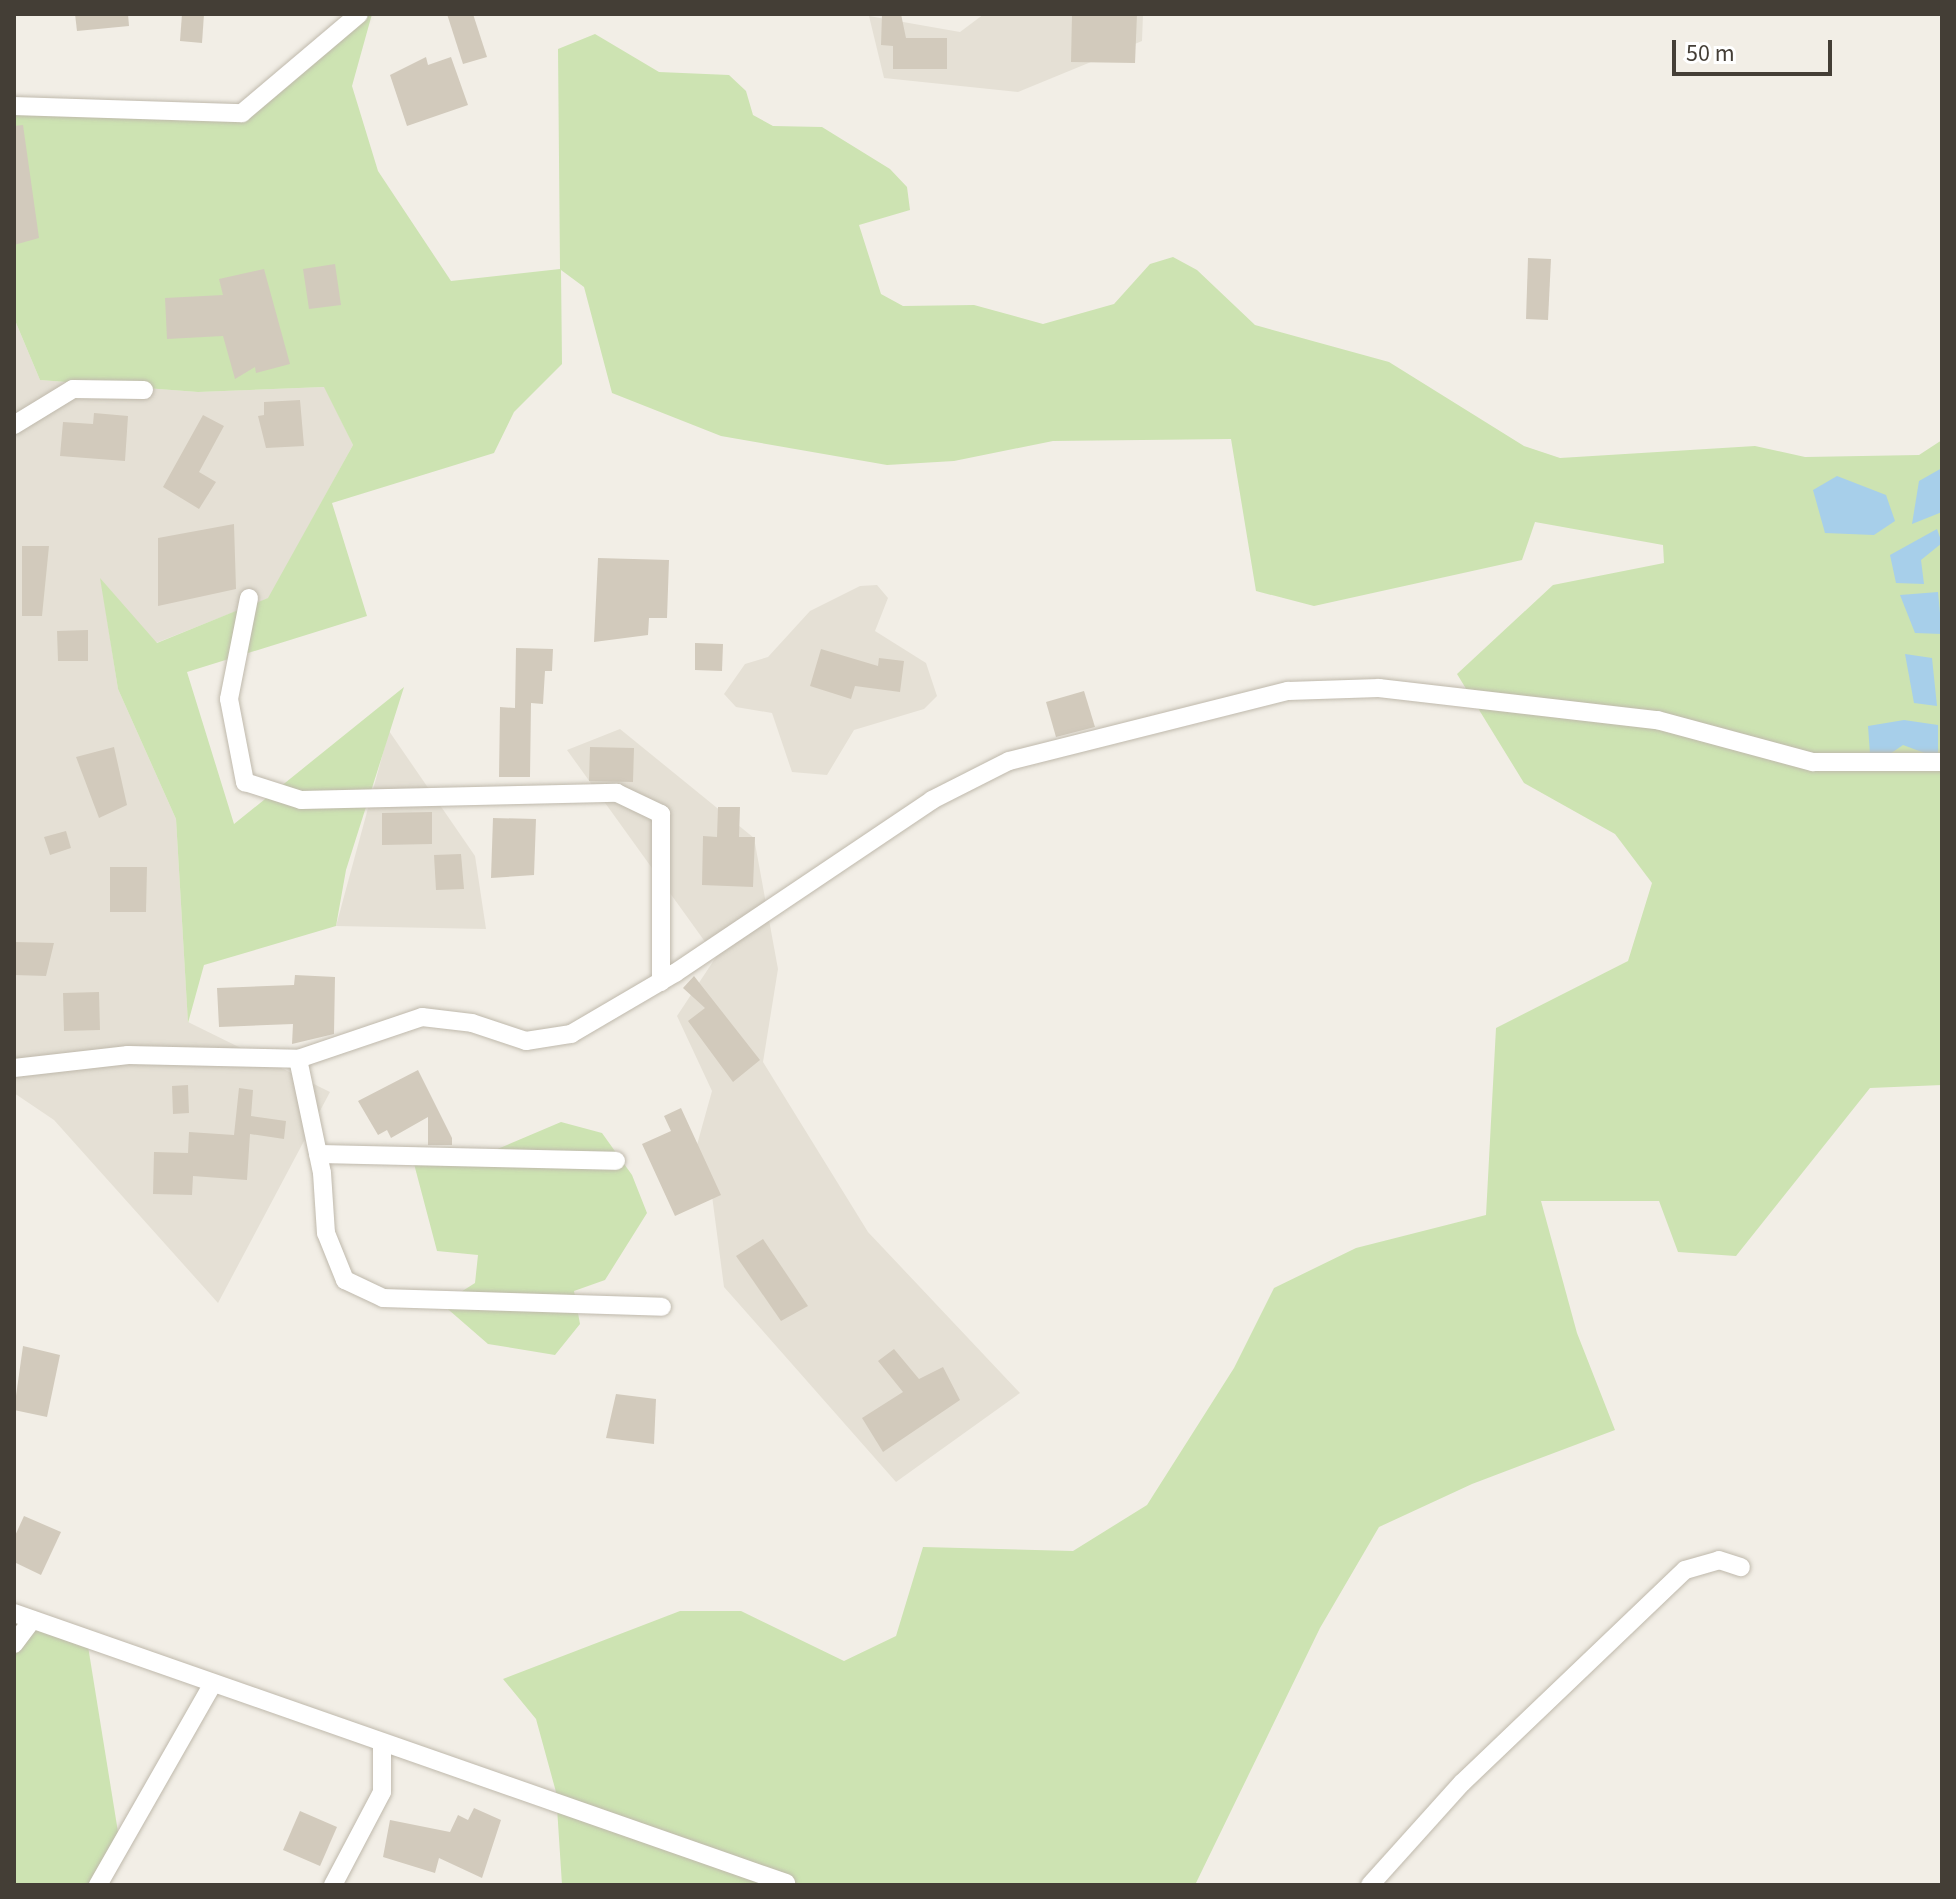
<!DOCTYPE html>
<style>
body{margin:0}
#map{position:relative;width:1956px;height:1899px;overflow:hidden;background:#f2eee6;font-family:"Source Sans 3",sans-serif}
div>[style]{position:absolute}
.residential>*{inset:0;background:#e5e0d5}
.green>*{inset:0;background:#cde3b2}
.water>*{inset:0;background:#a7cfea}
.building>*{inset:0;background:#d2cabc}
.roads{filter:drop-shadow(0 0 2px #bfb9ac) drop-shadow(0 0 2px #bfb9ac)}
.minor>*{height:18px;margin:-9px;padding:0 9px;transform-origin:9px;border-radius:9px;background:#fff}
span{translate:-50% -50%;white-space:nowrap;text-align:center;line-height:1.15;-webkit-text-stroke:8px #fff;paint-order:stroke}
.frame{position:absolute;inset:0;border:16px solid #443e36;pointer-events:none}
.scale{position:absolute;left:1672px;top:40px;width:160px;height:36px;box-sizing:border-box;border:4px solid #443e36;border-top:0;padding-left:10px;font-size:24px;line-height:28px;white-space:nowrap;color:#443e36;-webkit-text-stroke:6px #fff;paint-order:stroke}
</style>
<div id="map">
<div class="residential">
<div style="clip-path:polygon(984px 14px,1143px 14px,1142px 41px,1018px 92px,884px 78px,869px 16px,960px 32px)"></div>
<div style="clip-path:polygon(14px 318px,40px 380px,198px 392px,325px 387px,353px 445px,269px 598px,156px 643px,101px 580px,118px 689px,176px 819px,188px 1022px,330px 1092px,218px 1303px,54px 1120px,14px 1093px)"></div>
<div style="clip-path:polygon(877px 585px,888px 598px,875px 631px,926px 663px,937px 696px,924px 709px,854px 730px,827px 775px,792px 772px,772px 713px,736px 707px,724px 694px,745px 664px,768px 657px,810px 611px,860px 586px)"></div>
<div style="clip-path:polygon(620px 729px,754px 838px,778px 969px,763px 1062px,868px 1232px,1020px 1393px,896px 1482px,724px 1287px,709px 1173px,695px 1152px,712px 1091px,677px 1016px,716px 957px,567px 750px)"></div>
<div style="clip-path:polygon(389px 731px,475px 856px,486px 929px,336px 926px)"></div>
</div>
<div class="green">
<div style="clip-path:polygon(359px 14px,372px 14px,352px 86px,378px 171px,451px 281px,560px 269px,558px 49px,595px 34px,659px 72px,729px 75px,746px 91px,753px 115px,773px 126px,822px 127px,890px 169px,907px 187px,910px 210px,859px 225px,881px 294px,903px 306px,974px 305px,1043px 324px,1114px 304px,1150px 264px,1173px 257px,1197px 270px,1255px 325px,1389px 362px,1524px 446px,1560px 458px,1755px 446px,1805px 457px,1919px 455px,1942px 440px,1942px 1085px,1870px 1088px,1736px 1256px,1678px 1252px,1659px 1201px,1541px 1201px,1577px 1333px,1615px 1430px,1472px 1484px,1379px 1527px,1320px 1628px,1195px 1885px,562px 1885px,556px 1792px,536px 1719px,503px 1679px,680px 1611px,741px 1611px,844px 1661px,896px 1636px,923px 1547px,1073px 1551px,1147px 1505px,1234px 1368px,1274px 1288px,1356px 1248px,1486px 1215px,1496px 1028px,1628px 961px,1652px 883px,1615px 834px,1524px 783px,1457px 674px,1553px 585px,1664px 563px,1663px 545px,1535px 522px,1522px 560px,1314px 606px,1256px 591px,1231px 439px,1053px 441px,954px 461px,887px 465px,721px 436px,612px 393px,584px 287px,561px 270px,562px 364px,514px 412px,494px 453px,332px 503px,367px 616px,187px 672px,234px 824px,404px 687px,346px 870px,336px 926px,204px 965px,188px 1023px,176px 819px,118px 689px,100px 578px,157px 643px,268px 598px,353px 445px,324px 387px,198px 392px,40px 380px,14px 318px,14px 106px,242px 113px)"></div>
<div style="clip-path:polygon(561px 1122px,602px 1133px,632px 1175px,647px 1213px,605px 1280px,574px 1291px,580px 1324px,555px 1355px,488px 1344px,442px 1304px,475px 1283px,478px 1255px,437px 1251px,413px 1160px,488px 1153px)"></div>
<div style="clip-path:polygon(14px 1609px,87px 1640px,118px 1832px,94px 1885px,14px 1885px)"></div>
</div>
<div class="water">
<div style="clip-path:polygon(1942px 468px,1942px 512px,1912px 524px,1919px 481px)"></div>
<div style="clip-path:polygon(1837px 476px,1886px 495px,1895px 521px,1874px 535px,1825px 533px,1813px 490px)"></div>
<div style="clip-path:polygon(1937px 529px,1942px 543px,1921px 560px,1924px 584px,1896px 583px,1890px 555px)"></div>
<div style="clip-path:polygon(1938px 592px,1942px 634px,1915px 633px,1900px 595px)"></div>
<div style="clip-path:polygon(1905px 654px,1932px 658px,1937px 706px,1914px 703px)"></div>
<div style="clip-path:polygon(1904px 720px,1938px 725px,1938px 758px,1903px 745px,1884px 758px,1870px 754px,1868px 726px)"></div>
</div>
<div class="building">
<div style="clip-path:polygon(75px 14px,128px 14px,129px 26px,77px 31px)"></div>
<div style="clip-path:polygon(182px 14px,204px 14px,202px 43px,180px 41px)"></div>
<div style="clip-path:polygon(447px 14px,473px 14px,487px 57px,463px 64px)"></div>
<div style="clip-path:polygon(882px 14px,901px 14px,906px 38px,947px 38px,947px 69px,893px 69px,893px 46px,881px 45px)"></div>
<div style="clip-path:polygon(1072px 14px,1137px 14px,1135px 63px,1071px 62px)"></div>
<div style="clip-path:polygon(426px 57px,428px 65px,451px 57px,468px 105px,407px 126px,390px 75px)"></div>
<div style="clip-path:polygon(23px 125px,39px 238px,14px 245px,14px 126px)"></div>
<div style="clip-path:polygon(1528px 258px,1551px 259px,1548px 320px,1526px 319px)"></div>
<div style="clip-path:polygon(335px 264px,341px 305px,309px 309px,303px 269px)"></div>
<div style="clip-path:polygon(264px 269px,290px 364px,256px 373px,255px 367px,235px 379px,223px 336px,167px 339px,165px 298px,223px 295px,219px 279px)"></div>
<div style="clip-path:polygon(300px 400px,304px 446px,266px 448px,258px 416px,264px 415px,264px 402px)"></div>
<div style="clip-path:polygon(94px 413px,128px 416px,125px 461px,60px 456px,63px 422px,93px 424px)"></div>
<div style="clip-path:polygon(203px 415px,224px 426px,199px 472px,216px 482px,199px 509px,163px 487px)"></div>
<div style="clip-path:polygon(234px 524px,236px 589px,158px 606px,158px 538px)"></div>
<div style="clip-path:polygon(22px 546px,49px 546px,42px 616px,22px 616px)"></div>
<div style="clip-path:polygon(598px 558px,669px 560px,667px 618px,649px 618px,648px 635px,594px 642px)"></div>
<div style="clip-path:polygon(88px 630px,88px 661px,58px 661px,57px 631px)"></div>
<div style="clip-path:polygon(695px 643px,723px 644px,722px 671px,695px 670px)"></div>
<div style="clip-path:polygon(516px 648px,553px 649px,552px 671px,545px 671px,543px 704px,531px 703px,530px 777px,499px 777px,500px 707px,515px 708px)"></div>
<div style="clip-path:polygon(821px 649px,878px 666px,879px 658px,904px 661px,900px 692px,855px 686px,851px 699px,810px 686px)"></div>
<div style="clip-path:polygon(1084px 691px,1095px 727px,1056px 737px,1046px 702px)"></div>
<div style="clip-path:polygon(114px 747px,127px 805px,99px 818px,76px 757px)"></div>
<div style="clip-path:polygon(590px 747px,634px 748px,633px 782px,589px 781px)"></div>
<div style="clip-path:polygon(718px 807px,740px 807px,739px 837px,755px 837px,753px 887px,702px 885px,703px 836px,717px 837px)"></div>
<div style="clip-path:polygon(432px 812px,432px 844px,382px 845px,382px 813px)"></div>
<div style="clip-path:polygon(493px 818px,536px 819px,534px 875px,491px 878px)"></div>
<div style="clip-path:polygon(66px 831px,71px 848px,50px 855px,44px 837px)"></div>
<div style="clip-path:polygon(461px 854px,464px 889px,436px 890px,434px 855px)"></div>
<div style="clip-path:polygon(110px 867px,147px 867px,146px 912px,110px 912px)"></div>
<div style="clip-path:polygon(14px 942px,54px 943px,46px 976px,14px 975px)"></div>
<div style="clip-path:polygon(295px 975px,335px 977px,334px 1034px,292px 1044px,293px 1024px,219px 1027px,217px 988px,294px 985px)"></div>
<div style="clip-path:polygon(694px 976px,760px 1060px,733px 1082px,688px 1021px,705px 1008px,683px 988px)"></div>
<div style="clip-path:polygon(99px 992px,100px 1030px,64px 1031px,63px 993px)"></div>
<div style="clip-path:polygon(418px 1070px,452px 1138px,452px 1145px,428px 1145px,428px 1117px,391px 1138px,387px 1130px,378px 1135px,358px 1101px)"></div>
<div style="clip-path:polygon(188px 1085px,189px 1113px,173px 1114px,172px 1086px)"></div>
<div style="clip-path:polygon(239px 1088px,253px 1090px,251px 1116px,286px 1121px,284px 1139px,250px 1134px,247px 1180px,193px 1176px,192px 1195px,153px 1194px,154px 1152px,188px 1153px,189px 1132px,234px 1135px)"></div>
<div style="clip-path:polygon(681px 1108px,721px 1195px,675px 1216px,642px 1144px,671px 1131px,664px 1116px)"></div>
<div style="clip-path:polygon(763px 1239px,808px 1306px,781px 1321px,736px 1256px)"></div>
<div style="clip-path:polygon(23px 1346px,60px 1355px,47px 1417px,14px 1410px)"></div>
<div style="clip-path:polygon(894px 1349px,919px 1379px,943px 1367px,960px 1400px,883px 1452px,862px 1418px,903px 1392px,878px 1361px)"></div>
<div style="clip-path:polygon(616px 1394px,656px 1399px,654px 1444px,606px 1438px)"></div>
<div style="clip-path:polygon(24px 1516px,61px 1532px,41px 1575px,14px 1562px,14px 1538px)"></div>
<div style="clip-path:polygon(474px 1808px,501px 1820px,482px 1878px,439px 1858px,435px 1873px,383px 1857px,390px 1820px,450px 1832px,458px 1815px,468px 1820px)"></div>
<div style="clip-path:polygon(300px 1811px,337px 1827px,320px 1866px,283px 1850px)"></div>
</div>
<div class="roads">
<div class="minor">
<div style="left:14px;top:106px;width:228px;rotate:1.8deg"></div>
<div style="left:242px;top:113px;width:153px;rotate:-40.2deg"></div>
<div style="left:14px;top:425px;width:69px;rotate:-31.4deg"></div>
<div style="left:73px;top:389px;width:71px;rotate:0.8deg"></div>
<div style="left:249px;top:598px;width:103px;rotate:101.2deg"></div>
<div style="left:229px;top:699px;width:85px;rotate:79.1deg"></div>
<div style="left:245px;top:782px;width:59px;rotate:17.8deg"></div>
<div style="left:301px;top:800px;width:316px;rotate:-1.3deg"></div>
<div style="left:617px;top:793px;width:49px;rotate:25.5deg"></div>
<div style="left:661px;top:814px;width:168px;rotate:90deg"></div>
<div style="left:298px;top:1059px;width:116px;rotate:78.1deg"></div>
<div style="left:322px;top:1173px;width:60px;rotate:86.2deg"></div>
<div style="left:326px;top:1233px;width:51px;rotate:68deg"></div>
<div style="left:345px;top:1280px;width:42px;rotate:25.3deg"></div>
<div style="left:383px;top:1298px;width:279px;rotate:1.8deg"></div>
<div style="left:14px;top:1068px;width:115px;rotate:-6.5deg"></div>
<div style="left:128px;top:1055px;width:170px;rotate:1.3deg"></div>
<div style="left:298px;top:1059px;width:131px;rotate:-18.7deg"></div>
<div style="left:422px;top:1017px;width:50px;rotate:6.8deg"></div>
<div style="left:472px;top:1023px;width:57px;rotate:18.4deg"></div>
<div style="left:526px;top:1041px;width:46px;rotate:-8.8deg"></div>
<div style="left:571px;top:1034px;width:121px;rotate:-30.4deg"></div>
<div style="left:675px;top:973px;width:310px;rotate:-33.9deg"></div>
<div style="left:932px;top:800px;width:86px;rotate:-26.9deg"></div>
<div style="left:1009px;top:761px;width:288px;rotate:-14.1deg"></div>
<div style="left:1288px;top:691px;width:91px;rotate:-1.9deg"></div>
<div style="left:1379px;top:688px;width:280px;rotate:6.6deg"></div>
<div style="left:1657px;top:720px;width:162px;rotate:15.1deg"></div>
<div style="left:1813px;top:762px;width:129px"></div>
<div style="left:318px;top:1154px;width:298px;rotate:1.3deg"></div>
<div style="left:14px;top:1613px;width:818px;rotate:19.28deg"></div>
<div style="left:14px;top:1644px;width:30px;rotate:-53deg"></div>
<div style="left:98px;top:1885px;width:230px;rotate:-60.3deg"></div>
<div style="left:333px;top:1885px;width:105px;rotate:-62.2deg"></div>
<div style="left:382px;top:1792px;width:49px;rotate:-90deg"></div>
<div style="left:1370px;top:1885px;width:137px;rotate:-48deg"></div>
<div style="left:1462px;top:1783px;width:308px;rotate:-43.7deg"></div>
<div style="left:1685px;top:1570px;width:35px;rotate:-16deg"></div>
<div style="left:1719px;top:1560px;width:23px;rotate:18deg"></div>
</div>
</div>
<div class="frame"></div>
<div class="scale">50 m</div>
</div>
